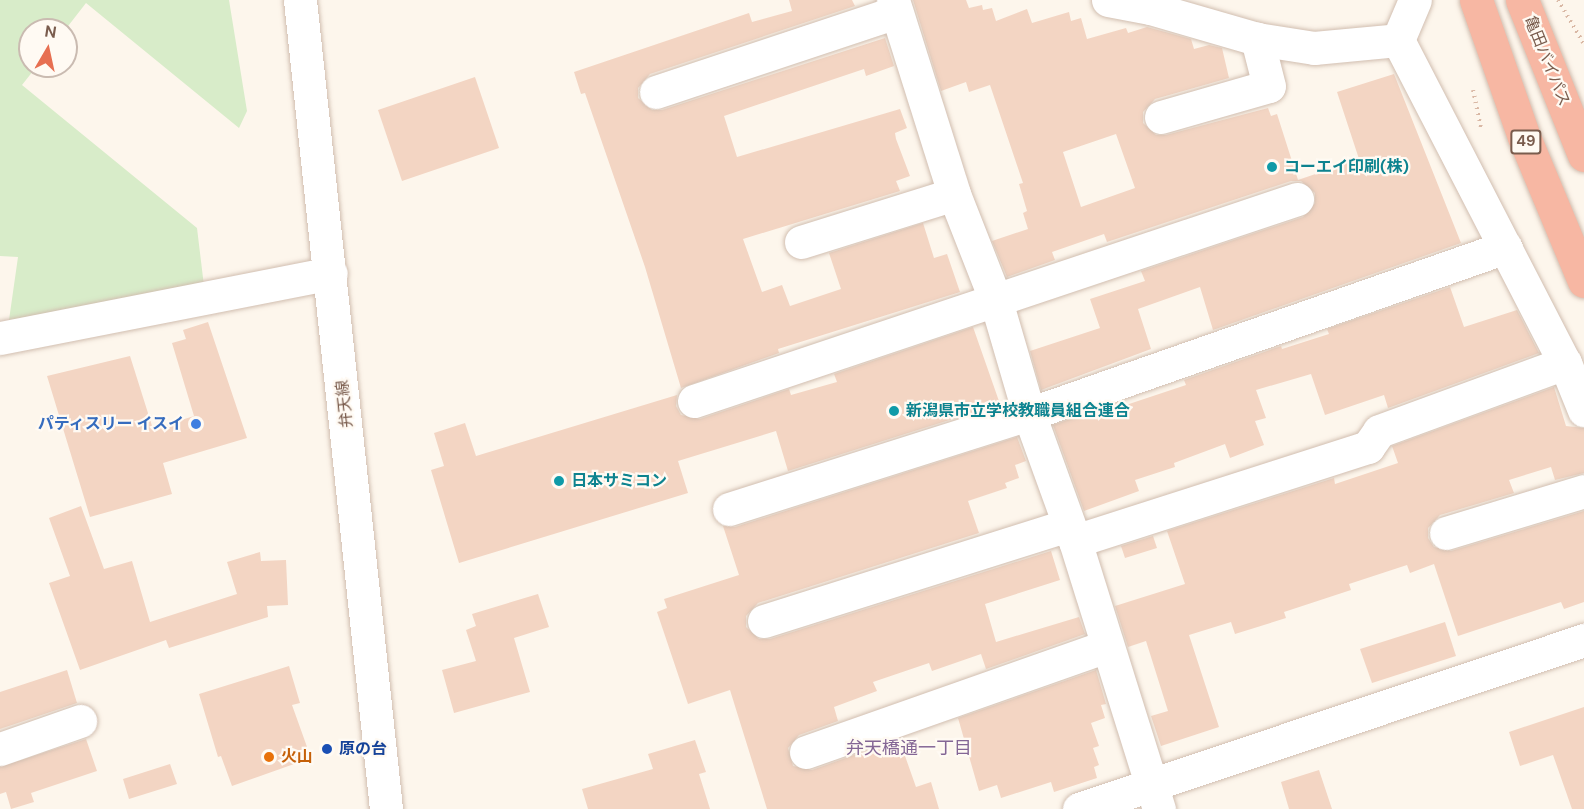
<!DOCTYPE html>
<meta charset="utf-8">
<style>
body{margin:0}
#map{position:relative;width:1584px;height:809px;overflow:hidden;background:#fdf6ec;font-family:"DM Sans","Noto Sans JP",sans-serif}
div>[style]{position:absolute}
.green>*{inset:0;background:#d8ecc9}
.building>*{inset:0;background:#f3d5c3}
.path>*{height:4px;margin-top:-2px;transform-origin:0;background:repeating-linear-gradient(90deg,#d9b8a5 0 1.5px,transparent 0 6px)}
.roads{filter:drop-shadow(0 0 2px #d1beb0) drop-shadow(0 0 2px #d1beb0)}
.minor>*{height:33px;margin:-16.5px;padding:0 16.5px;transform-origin:16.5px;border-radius:16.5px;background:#fff}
.highway>*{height:33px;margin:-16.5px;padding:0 16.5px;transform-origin:16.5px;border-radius:16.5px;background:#f7b7a3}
.dots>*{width:16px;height:16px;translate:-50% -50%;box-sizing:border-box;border:3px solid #fffaf3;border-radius:50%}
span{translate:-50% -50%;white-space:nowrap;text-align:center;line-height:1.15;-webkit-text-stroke:4.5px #fffaf3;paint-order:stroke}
.shield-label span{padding:2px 4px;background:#fffaf3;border:2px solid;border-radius:4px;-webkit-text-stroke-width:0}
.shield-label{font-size:15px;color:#7a5c4d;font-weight:700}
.street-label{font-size:16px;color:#7a5c4d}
.culture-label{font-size:16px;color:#0d838f;font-weight:700}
.left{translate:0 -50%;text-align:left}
.shop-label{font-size:16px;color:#366cbe;font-weight:700}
.right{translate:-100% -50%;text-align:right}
.transit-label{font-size:16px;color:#164399;font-weight:700}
.food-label{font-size:16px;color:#c56008;font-weight:700}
.neighbourhood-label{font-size:18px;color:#846695}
.north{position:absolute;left:18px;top:18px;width:60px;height:60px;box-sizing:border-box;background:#fffaf3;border:2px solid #cabbb1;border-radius:50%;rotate:9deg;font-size:16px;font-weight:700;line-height:24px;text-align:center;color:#7a5c4d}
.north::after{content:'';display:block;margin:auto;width:21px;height:27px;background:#e76f51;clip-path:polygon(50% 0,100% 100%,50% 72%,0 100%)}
</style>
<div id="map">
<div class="green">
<div style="clip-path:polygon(0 0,229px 0,247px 111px,239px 128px,86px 3px,65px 30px,30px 30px,30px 66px,37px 66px,22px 85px,197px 228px,204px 286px,9px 320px,18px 257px,0 256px)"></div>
</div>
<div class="building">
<div style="clip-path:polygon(789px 0,852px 0,855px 6px,650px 74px,638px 88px,638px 98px,652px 110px,662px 110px,885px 38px,894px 66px,866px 76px,864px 69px,724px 116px,737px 157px,900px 109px,907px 128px,895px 133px,896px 139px,910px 176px,896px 181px,900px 191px,743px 239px,762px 292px,782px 285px,790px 306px,841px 289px,829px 253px,923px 223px,934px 258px,947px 254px,960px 292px,778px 349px,779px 353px,681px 388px,645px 267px,585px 93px,581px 94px,574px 72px,749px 13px,752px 22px,792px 11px)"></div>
<div style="clip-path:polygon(evenodd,913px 0,966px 0,969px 8px,982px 5px,983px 10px,992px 8px,996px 21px,1027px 9px,1032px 23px,1069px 12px,1071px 21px,1081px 18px,1087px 39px,1126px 28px,1128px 33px,1147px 27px,1191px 39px,1194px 49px,1209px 45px,1222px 48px,1229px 78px,1155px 99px,1143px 112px,1143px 123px,1156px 135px,1166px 135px,1268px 108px,1271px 116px,1277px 114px,1298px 180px,1359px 159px,1337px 92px,1394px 74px,1461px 243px,1213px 330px,1200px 287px,1138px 309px,1151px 349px,1041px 390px,1030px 351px,1100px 328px,1090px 299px,1145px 281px,1141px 271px,1303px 217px,1315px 203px,1315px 193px,1301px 181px,1291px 181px,1107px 242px,1104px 234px,1052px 252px,1055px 260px,1007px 277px,992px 241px,1028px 229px,1023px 213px,1027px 211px,1019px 184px,1023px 183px,990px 85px,969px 92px,966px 82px,941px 91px,913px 0,1116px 134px,1135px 188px,1081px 207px,1063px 152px,1116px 134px)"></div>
<div style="clip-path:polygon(475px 77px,499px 148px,402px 181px,378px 110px)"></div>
<div style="clip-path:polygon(1450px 287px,1464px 327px,1517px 310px,1539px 353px,1388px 408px,1384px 395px,1325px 415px,1311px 374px,1256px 390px,1266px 418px,1255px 421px,1264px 445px,1230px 458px,1225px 444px,1174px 463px,1175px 467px,1135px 480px,1139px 491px,1084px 511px,1053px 425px,1119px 402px,1120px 407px,1186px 385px,1184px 380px,1281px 346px,1282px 349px,1329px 334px,1327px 329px)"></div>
<div style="clip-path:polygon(208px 322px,247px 438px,163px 463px,172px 494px,90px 517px,47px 376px,130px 356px,153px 429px,194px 416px,172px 343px,186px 339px,183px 330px)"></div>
<div style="clip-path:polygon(973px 327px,1000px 404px,788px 471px,776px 431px,678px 461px,688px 493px,459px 563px,431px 470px,444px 466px,434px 433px,465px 423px,476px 456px,677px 395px,676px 406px,681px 415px,700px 419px,789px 389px,791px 395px,837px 382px,834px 374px)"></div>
<div style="clip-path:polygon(1554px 387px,1566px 426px,1584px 428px,1584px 473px,1555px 480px,1551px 467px,1509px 480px,1514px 493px,1440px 515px,1428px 528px,1428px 538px,1434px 547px,1451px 551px,1584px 511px,1584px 602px,1564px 609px,1561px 602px,1458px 636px,1434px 564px,1410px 573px,1407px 565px,1349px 584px,1351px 590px,1284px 612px,1286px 618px,1235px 634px,1231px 622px,1189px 635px,1219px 727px,1161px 746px,1151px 716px,1168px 711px,1146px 641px,1128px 647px,1115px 606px,1185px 584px,1167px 531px,1334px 478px,1335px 484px,1398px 463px,1392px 446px)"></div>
<div style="clip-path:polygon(1017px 437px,1026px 461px,1015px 465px,1019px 478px,1005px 483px,1007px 488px,968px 501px,979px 533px,758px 603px,746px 616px,746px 627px,759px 639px,770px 639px,1051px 551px,1060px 580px,985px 604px,996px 642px,1079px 617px,1085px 634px,986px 669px,981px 654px,932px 671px,929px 663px,873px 682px,877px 691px,834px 707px,838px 721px,799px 735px,788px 748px,793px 766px,812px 770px,899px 739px,916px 787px,931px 782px,939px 809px,767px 809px,730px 690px,688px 704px,657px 612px,667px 608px,664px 599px,739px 575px,723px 526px,735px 527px)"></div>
<div style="clip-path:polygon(81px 506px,104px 569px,132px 561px,150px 622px,237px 594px,227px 562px,260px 552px,261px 561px,286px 560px,288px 605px,267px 606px,268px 617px,169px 648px,166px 640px,80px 670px,49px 583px,70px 576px,49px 518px)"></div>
<div style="clip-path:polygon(1153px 536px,1157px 548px,1125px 558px,1121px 546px)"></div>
<div style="clip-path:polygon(538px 594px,549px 627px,514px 638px,530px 692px,454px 713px,442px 670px,476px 661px,466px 630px,476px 626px,472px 614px)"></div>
<div style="clip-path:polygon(1445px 622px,1456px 656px,1372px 683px,1360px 649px)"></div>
<div style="clip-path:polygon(289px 666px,300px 703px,292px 705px,311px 758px,232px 786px,221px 756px,218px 757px,199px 694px)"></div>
<div style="clip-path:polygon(67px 670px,77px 703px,0 729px,0 692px)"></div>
<div style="clip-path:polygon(1096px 670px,1106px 704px,1101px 705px,1105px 718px,1091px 723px,1099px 746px,1093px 748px,1099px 765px,1094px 767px,1097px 778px,1054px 792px,1051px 782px,1001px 798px,997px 785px,979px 791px,958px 718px)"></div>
<div style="clip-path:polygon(1584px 707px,1584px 809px,1572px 809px,1553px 755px,1520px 766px,1509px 732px)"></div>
<div style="clip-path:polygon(86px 739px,97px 771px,31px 793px,34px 802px,11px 809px,6px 792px,0 794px,0 767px)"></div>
<div style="clip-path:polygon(695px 740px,706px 772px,699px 774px,710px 809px,588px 809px,582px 789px,653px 769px,648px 754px)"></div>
<div style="clip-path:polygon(170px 764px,177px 784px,129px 799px,123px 779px)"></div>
<div style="clip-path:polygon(1319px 770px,1332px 809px,1289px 809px,1281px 782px)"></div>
</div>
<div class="path">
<div style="left:1558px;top:0;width:51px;rotate:59.4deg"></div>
<div style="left:1473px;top:90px;width:40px;rotate:78deg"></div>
</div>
<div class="roads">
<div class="minor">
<div style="left:300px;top:0;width:814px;rotate:83.93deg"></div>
<div style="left:893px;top:0;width:203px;rotate:72.5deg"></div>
<div style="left:954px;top:194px;width:115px;rotate:68.6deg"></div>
<div style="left:996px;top:301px;width:118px;rotate:73.7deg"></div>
<div style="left:1029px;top:414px;width:135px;rotate:70.1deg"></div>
<div style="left:1075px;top:541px;width:281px;rotate:72.6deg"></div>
<div style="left:1108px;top:0;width:43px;rotate:10.8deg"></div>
<div style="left:1150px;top:8px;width:111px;rotate:16.2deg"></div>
<div style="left:1257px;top:39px;width:58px;rotate:9deg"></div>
<div style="left:1314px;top:48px;width:84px;rotate:-5.4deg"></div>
<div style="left:1398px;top:40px;width:364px;rotate:62.7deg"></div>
<div style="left:1565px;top:363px;width:51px;rotate:68deg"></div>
<div style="left:1398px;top:40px;width:43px;rotate:-67deg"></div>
<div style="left:656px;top:92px;width:253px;rotate:-18.4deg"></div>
<div style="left:1161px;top:117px;width:112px;rotate:-16deg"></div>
<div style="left:1269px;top:86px;width:49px;rotate:-104.3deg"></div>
<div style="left:801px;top:242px;width:160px;rotate:-17.4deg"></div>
<div style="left:0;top:338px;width:337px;rotate:-11.1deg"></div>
<div style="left:694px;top:401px;width:636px;rotate:-18.52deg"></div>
<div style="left:729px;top:509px;width:315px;rotate:-17.6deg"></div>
<div style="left:1029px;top:414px;width:505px;rotate:-19.3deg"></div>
<div style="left:1446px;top:533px;width:144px;rotate:-16.9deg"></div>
<div style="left:1075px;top:541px;width:308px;rotate:-17.8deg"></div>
<div style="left:1368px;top:447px;width:19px;rotate:-55deg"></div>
<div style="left:1379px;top:431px;width:198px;rotate:-20.1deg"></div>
<div style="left:764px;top:621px;width:319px;rotate:-17.5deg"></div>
<div style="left:0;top:749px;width:85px;rotate:-19.3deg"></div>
<div style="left:806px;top:752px;width:319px;rotate:-19.4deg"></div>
<div style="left:1079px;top:809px;width:533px;rotate:-18.5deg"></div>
</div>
<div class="highway">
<div style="left:1476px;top:0;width:145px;rotate:70.7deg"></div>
<div style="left:1524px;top:137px;width:156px;rotate:67.4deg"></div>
<div style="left:1522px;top:0;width:167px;rotate:68.2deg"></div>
</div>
</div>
<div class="dots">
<div style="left:1272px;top:167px;background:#0f9aa8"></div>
<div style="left:894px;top:411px;background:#0f9aa8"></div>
<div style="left:196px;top:424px;background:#3f7fe0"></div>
<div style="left:559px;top:481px;background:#0f9aa8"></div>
<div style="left:327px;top:749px;background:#1a4fb4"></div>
<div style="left:269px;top:757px;background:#e8710a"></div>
</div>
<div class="shield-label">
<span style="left:1526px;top:142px">49</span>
</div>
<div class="street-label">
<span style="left:1547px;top:61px;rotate:68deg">亀田バイパス</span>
<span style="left:345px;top:404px;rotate:-96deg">弁天線</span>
</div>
<div class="culture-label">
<span class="left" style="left:1284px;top:167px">コーエイ印刷(株)</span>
<span class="left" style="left:906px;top:411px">新潟県市立学校教職員組合連合</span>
<span class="left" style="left:571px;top:481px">日本サミコン</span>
</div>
<div class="shop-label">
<span class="right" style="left:184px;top:424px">パティスリー イスイ</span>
</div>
<div class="transit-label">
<span class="left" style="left:339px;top:749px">原の台</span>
</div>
<div class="food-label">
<span class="left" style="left:281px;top:757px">火山</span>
</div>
<div class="neighbourhood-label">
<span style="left:909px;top:748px">弁天橋通一丁目</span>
</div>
<div class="north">N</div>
</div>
